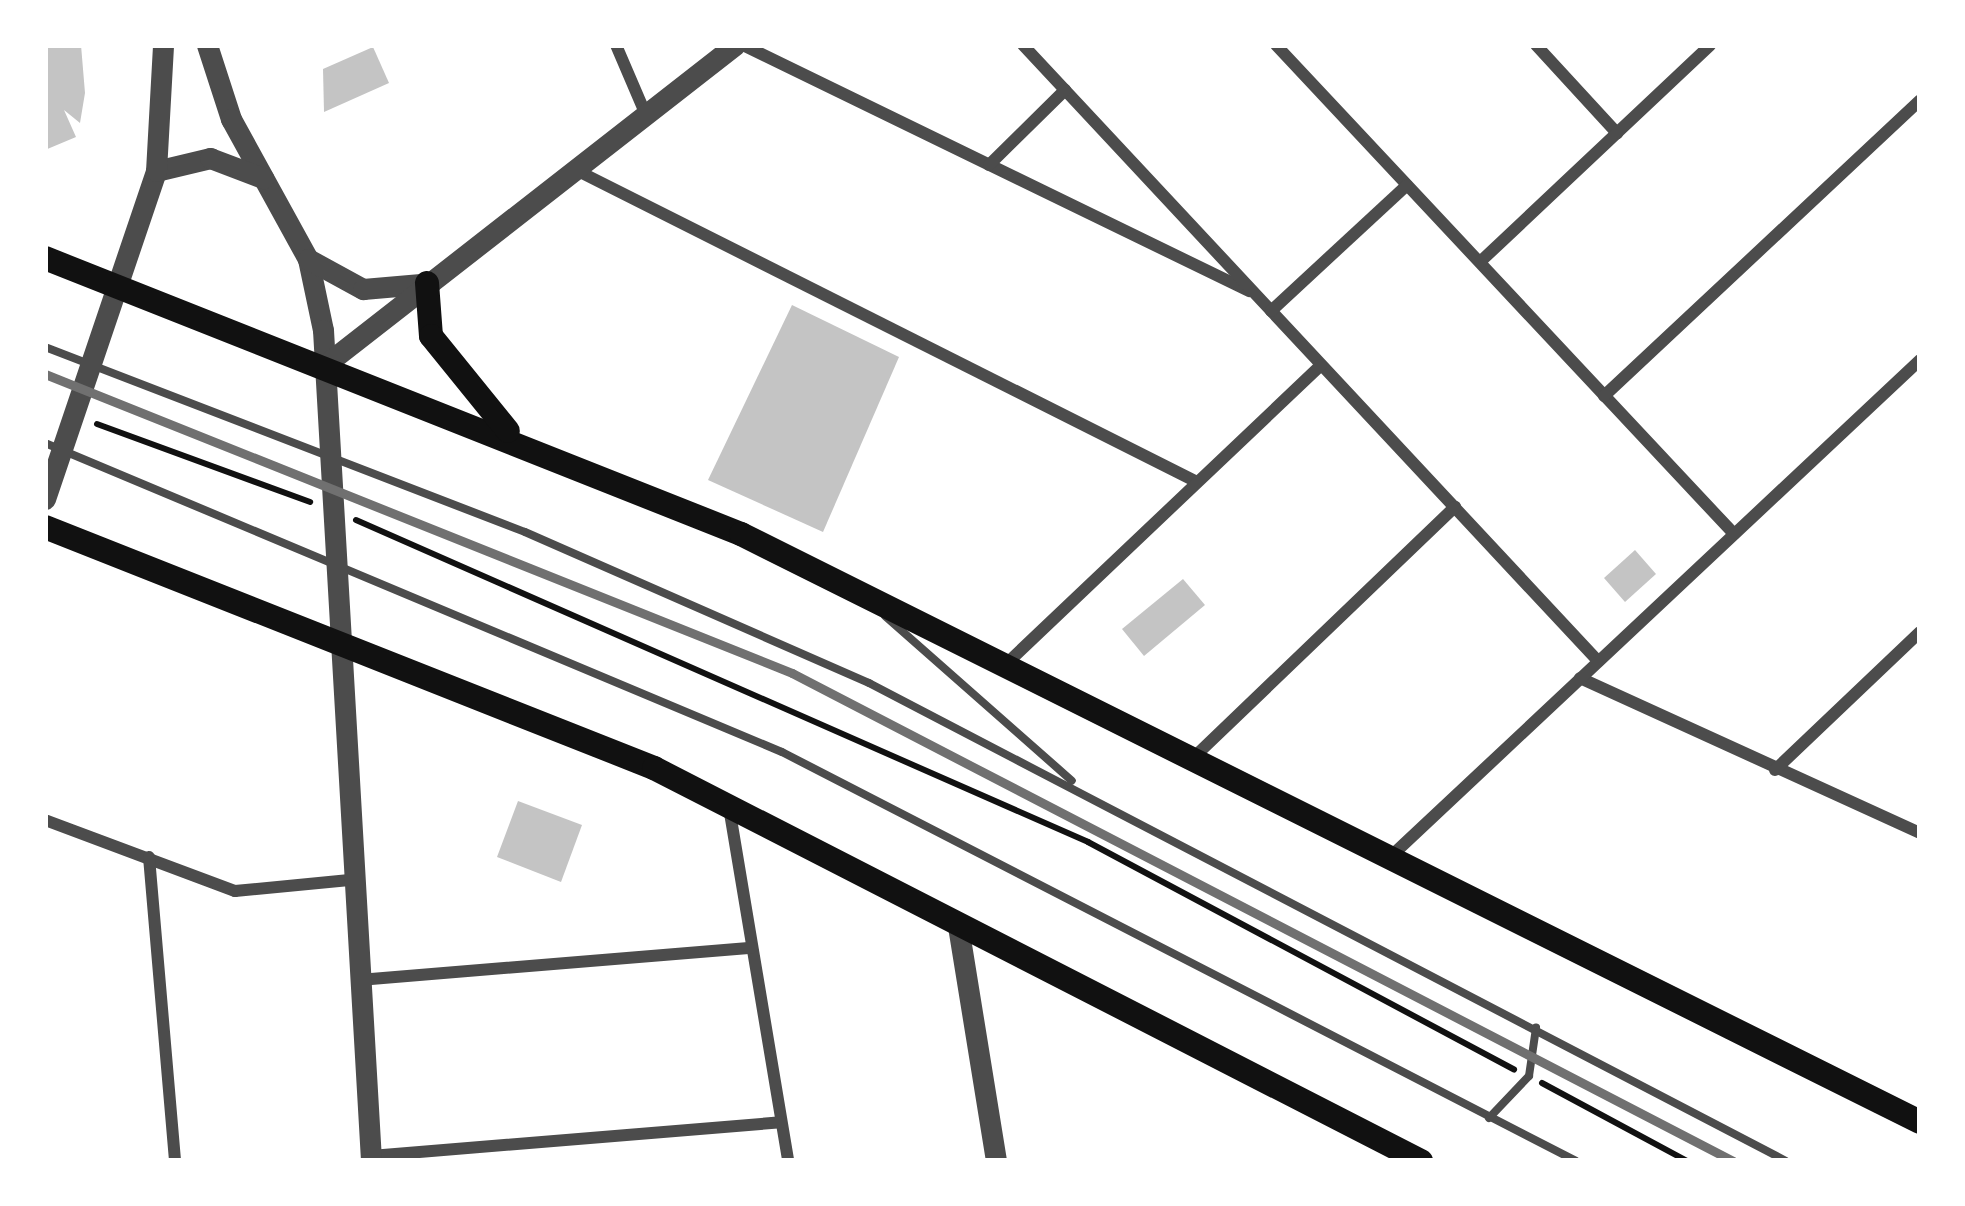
<!DOCTYPE html>
<style>
body{margin:0}
#map{position:relative;width:1965px;height:1206px;overflow:hidden;background:#fff;font-family:Quicksand,sans-serif}
div>[style]{position:absolute}
.building>*{inset:0;background:#c4c4c4}
.path>*{height:6px;margin:-3px;padding:0 3px;transform-origin:3px;border-radius:3px;background:#111}
.service>*{height:8px;margin:-4px;padding:0 4px;transform-origin:4px;border-radius:4px;background:#4c4c4c}
.minor>*{height:12px;margin:-6px;padding:0 6px;transform-origin:6px;border-radius:6px;background:#4c4c4c}
.tertiary>*{height:21px;margin:-10.5px;padding:0 10.5px;transform-origin:10.5px;border-radius:10.5px;background:#4c4c4c}
.primary>*{height:24px;margin:-12px;padding:0 12px;transform-origin:12px;border-radius:12px;background:#111}
.rail>*{height:9px;margin:-4.5px;padding:0 4.5px;transform-origin:4.5px;border-radius:4.5px;background:#707070}
span{translate:-50% -50%;white-space:nowrap;text-align:center;line-height:1.15;-webkit-text-stroke:9px #fff;paint-order:stroke}
.frame{position:absolute;inset:0;border:48px solid #fff;pointer-events:none}
</style>
<div id="map">
<div class="building">
<div style="clip-path:polygon(45px 45px,81px 45px,85px 93px,80px 123px,64px 110px,76px 137px,45px 150px)"></div>
<div style="clip-path:polygon(373px 47px,389px 83px,324px 112px,323px 69px)"></div>
<div style="clip-path:polygon(792px 305px,899px 357px,823px 532px,708px 480px)"></div>
<div style="clip-path:polygon(1635px 550px,1656px 574px,1625px 602px,1604px 578px)"></div>
<div style="clip-path:polygon(1183px 579px,1205px 605px,1144px 656px,1122px 629px)"></div>
<div style="clip-path:polygon(518px 801px,582px 825px,561px 882px,497px 857px)"></div>
</div>
<div class="path">
<div style="left:97px;top:424px;width:227px;rotate:20.1deg"></div>
<div style="left:356px;top:520px;width:800px;rotate:23.74deg"></div>
<div style="left:1088px;top:842px;width:483px;rotate:28.1deg"></div>
<div style="left:1542px;top:1083px;width:165px;rotate:28.3deg"></div>
</div>
<div class="service">
<div style="left:45px;top:347px;width:514px;rotate:21.08deg"></div>
<div style="left:525px;top:532px;width:376px;rotate:23.7deg"></div>
<div style="left:869px;top:683px;width:1034px;rotate:27.53deg"></div>
<div style="left:45px;top:443px;width:799px;rotate:22.75deg"></div>
<div style="left:782px;top:752px;width:893px;rotate:27.25deg"></div>
<div style="left:885px;top:616px;width:249px;rotate:41.4deg"></div>
<div style="left:1489px;top:1118px;width:58px;rotate:-46.4deg"></div>
<div style="left:1529px;top:1076px;width:49px;rotate:-81.7deg"></div>
</div>
<div class="minor">
<div style="left:616px;top:45px;width:76px;rotate:66.8deg"></div>
<div style="left:743px;top:45px;width:563px;rotate:25.93deg"></div>
<div style="left:1023px;top:45px;width:843px;rotate:46.97deg"></div>
<div style="left:1276px;top:45px;width:670px;rotate:46.87deg"></div>
<div style="left:1536px;top:45px;width:120px;rotate:47.4deg"></div>
<div style="left:989px;top:165px;width:107px;rotate:-44.6deg"></div>
<div style="left:582px;top:173px;width:688px;rotate:26.68deg"></div>
<div style="left:1480px;top:262px;width:316px;rotate:-43.3deg"></div>
<div style="left:1271px;top:311px;width:185px;rotate:-42.8deg"></div>
<div style="left:1604px;top:396px;width:433px;rotate:-43.1deg"></div>
<div style="left:1004px;top:666px;width:437px;rotate:-43.5deg"></div>
<div style="left:1580px;top:678px;width:374px;rotate:24.5deg"></div>
<div style="left:1191px;top:760px;width:366px;rotate:-43.8deg"></div>
<div style="left:1775px;top:770px;width:200px;rotate:-43.6deg"></div>
<div style="left:729px;top:807px;width:359px;rotate:80.5deg"></div>
<div style="left:45px;top:820px;width:203px;rotate:20.5deg"></div>
<div style="left:235px;top:891px;width:115px;rotate:-5.5deg"></div>
<div style="left:149px;top:857px;width:305px;rotate:85.1deg"></div>
<div style="left:1387px;top:860px;width:731px;rotate:-43.17deg"></div>
<div style="left:359px;top:980px;width:394px;rotate:-4.7deg"></div>
<div style="left:371px;top:1156px;width:411px;rotate:-4.7deg"></div>
</div>
<div class="tertiary">
<div style="left:207px;top:45px;width:78px;rotate:72deg"></div>
<div style="left:231px;top:119px;width:160px;rotate:61.2deg"></div>
<div style="left:308px;top:259px;width:73px;rotate:78.1deg"></div>
<div style="left:323px;top:330px;width:832px;rotate:86.69deg"></div>
<div style="left:156px;top:171px;width:56px;rotate:-13.5deg"></div>
<div style="left:210px;top:158px;width:57px;rotate:20.7deg"></div>
<div style="left:308px;top:259px;width:63px;rotate:28.6deg"></div>
<div style="left:363px;top:289px;width:58px;rotate:-4.9deg"></div>
<div style="left:326px;top:364px;width:519px;rotate:-37.95deg"></div>
<div style="left:45px;top:499px;width:346px;rotate:-71.3deg"></div>
<div style="left:156px;top:171px;width:126px;rotate:-86.8deg"></div>
<div style="left:958px;top:926px;width:238px;rotate:80.8deg"></div>
</div>
<div class="primary">
<div style="left:45px;top:258px;width:749px;rotate:21.63deg"></div>
<div style="left:741px;top:534px;width:1317px;rotate:26.51deg"></div>
<div style="left:427px;top:283px;width:53px;rotate:85.7deg"></div>
<div style="left:431px;top:336px;width:122px;rotate:51deg"></div>
<div style="left:45px;top:527px;width:655px;rotate:21.59deg"></div>
<div style="left:654px;top:768px;width:862px;rotate:27.13deg"></div>
</div>
<div class="rail">
<div style="left:45px;top:374px;width:805px;rotate:21.81deg"></div>
<div style="left:792px;top:673px;width:1060px;rotate:27.41deg"></div>
</div>
<div class="frame"></div>
</div>
